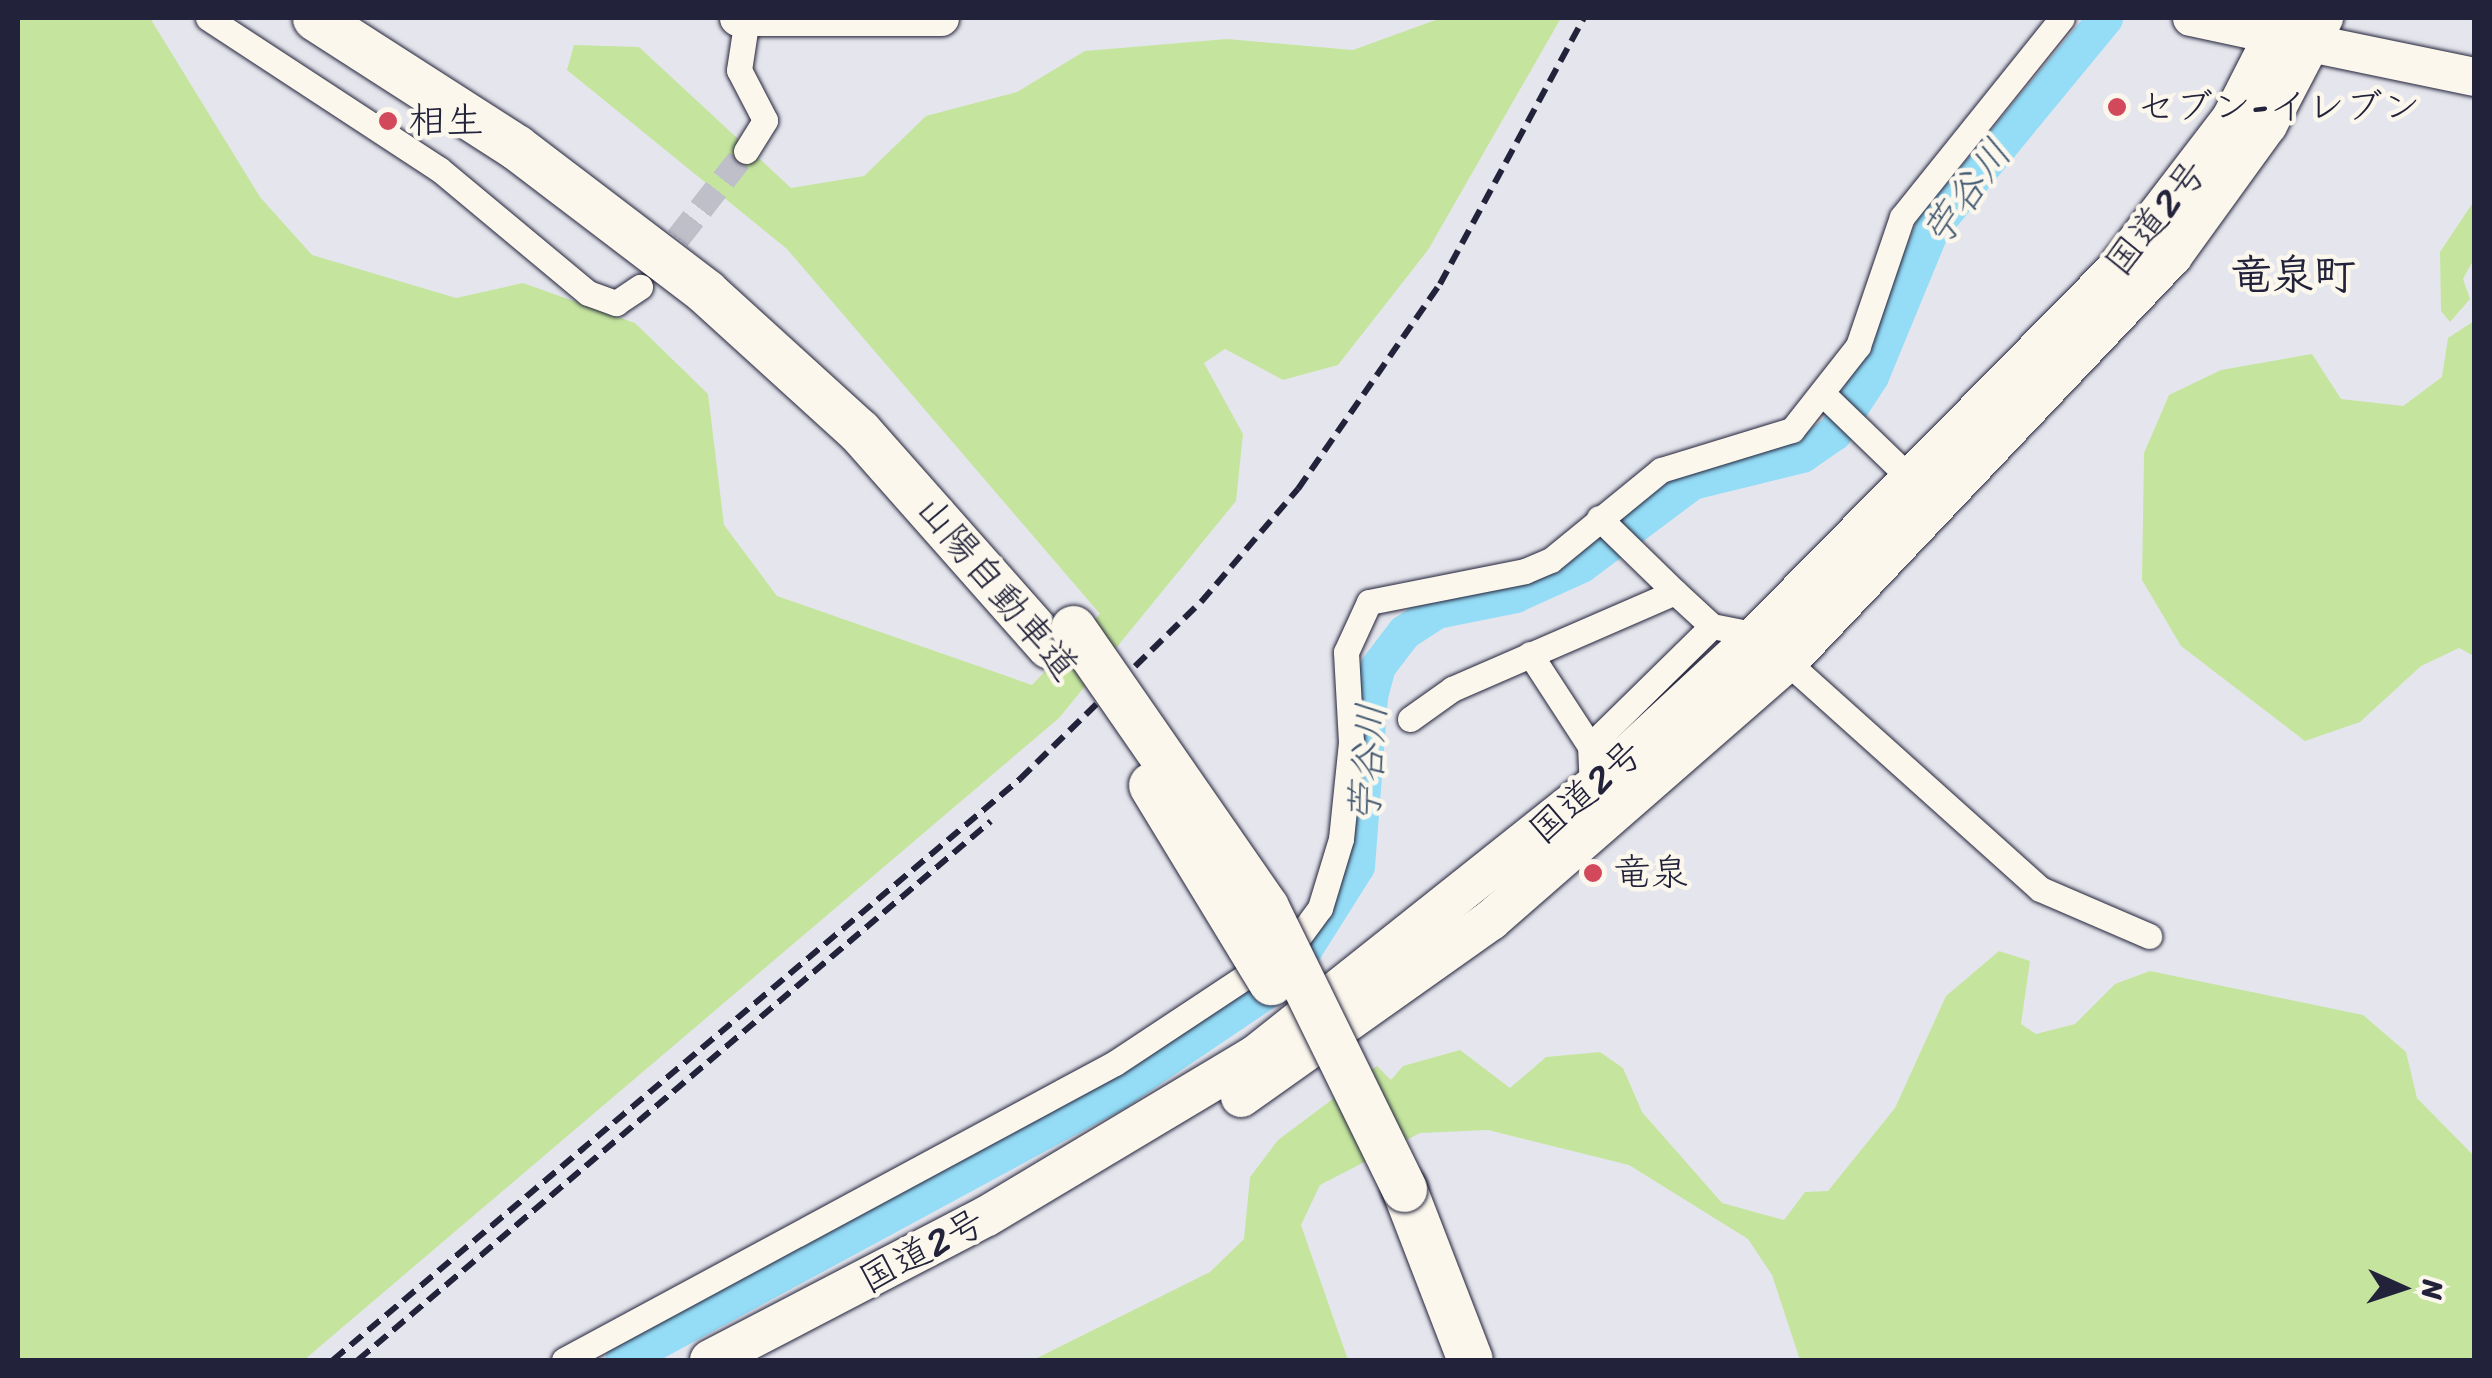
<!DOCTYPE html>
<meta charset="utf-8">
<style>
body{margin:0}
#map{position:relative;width:2492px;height:1378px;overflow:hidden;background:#e5e6ed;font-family:Sriracha,"Klee One",sans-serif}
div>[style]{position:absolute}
.green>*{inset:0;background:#c5e59e}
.river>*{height:35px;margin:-17.5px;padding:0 17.5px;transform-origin:17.5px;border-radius:17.5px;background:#95ddf7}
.minor-tunnel>*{height:25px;margin-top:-12.5px;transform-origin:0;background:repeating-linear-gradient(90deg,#bebfc9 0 25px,transparent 0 37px)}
.roads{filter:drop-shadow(0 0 2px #22223b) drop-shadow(0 0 2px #22223b)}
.minor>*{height:25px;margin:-12.5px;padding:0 12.5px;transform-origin:12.5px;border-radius:12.5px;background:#fbf7ec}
.secondary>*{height:35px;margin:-17.5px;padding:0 17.5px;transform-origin:17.5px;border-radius:17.5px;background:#fbf7ec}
.primary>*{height:38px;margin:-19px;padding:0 19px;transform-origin:19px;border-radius:19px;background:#fbf7ec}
.trunk>*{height:40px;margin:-20px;padding:0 20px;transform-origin:20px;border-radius:20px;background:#fbf7ec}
.motorway>*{height:45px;margin:-22.5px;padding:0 22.5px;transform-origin:22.5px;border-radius:22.5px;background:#fbf7ec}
.rail>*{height:6px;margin-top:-3px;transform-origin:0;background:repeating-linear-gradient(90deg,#22223b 0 15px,transparent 0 23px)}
.bridges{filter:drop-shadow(0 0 2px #22223b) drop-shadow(0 0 2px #22223b)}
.motorway-bridge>*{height:45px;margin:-22.5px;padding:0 22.5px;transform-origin:22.5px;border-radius:22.5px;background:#fbf7ec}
.dots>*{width:28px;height:28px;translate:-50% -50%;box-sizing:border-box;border:5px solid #fbf7ec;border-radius:50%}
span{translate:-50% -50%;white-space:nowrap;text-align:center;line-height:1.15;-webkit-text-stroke:9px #fbf7ec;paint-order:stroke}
.poi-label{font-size:38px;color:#22223b}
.left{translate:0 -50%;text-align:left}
.street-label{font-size:38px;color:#22223b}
.water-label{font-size:40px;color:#445a73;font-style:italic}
.quarter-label{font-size:42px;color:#22223b;font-weight:700}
.frame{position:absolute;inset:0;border:20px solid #22223b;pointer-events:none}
.north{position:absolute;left:2352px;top:1238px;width:100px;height:100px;-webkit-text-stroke:8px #fbf7ec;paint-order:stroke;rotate:93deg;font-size:28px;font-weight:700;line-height:40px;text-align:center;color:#22223b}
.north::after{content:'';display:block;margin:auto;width:35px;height:45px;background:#22223b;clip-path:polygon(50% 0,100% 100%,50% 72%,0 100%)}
</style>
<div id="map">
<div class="green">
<div style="clip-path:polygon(18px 18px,150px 18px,260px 197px,312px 255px,456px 298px,523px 283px,635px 323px,708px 394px,724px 525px,777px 596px,1032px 685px,1100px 614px,787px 249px,567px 70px,574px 45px,639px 47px,791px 188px,864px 176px,926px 116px,1017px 92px,1085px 51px,1227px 39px,1353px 50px,1441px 18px,1561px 18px,1428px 250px,1338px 365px,1283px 380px,1225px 349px,1204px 363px,1243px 434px,1236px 501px,1059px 718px,304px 1360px,18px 1360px)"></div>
<div style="clip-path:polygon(2474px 201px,2474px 259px,2463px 279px,2470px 299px,2450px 322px,2441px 311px,2440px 252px)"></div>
<div style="clip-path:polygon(2474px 321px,2474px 656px,2459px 648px,2421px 666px,2360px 722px,2305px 741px,2181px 646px,2142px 580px,2144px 453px,2169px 395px,2221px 370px,2312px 354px,2341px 399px,2403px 406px,2442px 377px,2448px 338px)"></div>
<div style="clip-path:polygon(1999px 951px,2030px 961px,2021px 1024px,2036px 1034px,2075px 1024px,2115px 984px,2150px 971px,2363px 1015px,2406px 1052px,2417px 1098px,2474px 1156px,2474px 1360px,1800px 1360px,1772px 1275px,1748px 1239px,1629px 1165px,1488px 1130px,1420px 1133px,1320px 1185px,1301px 1225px,1348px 1360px,1033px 1360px,1210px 1272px,1244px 1239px,1250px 1177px,1278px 1140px,1377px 1066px,1391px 1080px,1403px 1066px,1460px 1050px,1510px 1088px,1546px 1057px,1600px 1052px,1623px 1068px,1642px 1112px,1722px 1203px,1784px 1220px,1805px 1192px,1828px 1191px,1895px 1108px,1946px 996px)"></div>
</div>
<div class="river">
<div style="left:622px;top:1360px;width:561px;rotate:-28.44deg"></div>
<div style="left:1115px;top:1093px;width:207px;rotate:-34deg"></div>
<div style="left:1287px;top:977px;width:131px;rotate:-57.8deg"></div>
<div style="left:1357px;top:866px;width:170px;rotate:-85.6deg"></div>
<div style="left:1370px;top:696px;width:31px;rotate:-75deg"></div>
<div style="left:1378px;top:666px;width:43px;rotate:-52.6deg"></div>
<div style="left:1404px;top:632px;width:38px;rotate:-33deg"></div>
<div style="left:1436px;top:611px;width:81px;rotate:-11.4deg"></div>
<div style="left:1515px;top:595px;width:72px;rotate:-24.4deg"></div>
<div style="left:1581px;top:565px;width:139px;rotate:-36.8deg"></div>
<div style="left:1692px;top:482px;width:113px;rotate:-13.8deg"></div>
<div style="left:1802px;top:455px;width:39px;rotate:-35deg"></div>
<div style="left:1834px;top:433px;width:68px;rotate:-57deg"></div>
<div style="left:1871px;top:376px;width:160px;rotate:-67.6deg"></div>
<div style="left:1932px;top:228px;width:272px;rotate:-50.5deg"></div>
</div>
<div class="minor-tunnel">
<div style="left:655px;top:267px;width:147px;rotate:-51.9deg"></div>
</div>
<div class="roads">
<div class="minor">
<div style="left:208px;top:18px;width:276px;rotate:33.2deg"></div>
<div style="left:439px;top:169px;width:194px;rotate:39.8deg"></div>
<div style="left:588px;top:293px;width:30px;rotate:20deg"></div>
<div style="left:616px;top:303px;width:29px;rotate:-34deg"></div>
<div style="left:746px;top:151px;width:36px;rotate:-58deg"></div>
<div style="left:765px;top:120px;width:56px;rotate:-117.5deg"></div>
<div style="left:739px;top:70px;width:53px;rotate:-81.3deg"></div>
<div style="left:1825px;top:396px;width:121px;rotate:44deg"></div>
<div style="left:1599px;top:518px;width:106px;rotate:44.2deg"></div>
<div style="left:1530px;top:654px;width:110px;rotate:56.9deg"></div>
<div style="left:1410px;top:719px;width:52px;rotate:-35.5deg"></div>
<div style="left:1452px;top:689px;width:243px;rotate:-23.5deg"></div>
<div style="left:1675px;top:592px;width:50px;rotate:42.6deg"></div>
<div style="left:1592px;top:788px;width:42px;rotate:-92.7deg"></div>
<div style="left:1590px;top:746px;width:171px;rotate:-44.5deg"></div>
<div style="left:1712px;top:626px;width:46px;rotate:11.3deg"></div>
<div style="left:1757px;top:635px;width:380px;rotate:41.9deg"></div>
<div style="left:2040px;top:889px;width:119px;rotate:23.3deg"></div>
<div style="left:564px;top:1360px;width:626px;rotate:-28.33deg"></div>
<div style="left:1115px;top:1063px;width:212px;rotate:-33.5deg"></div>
<div style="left:1292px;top:946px;width:47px;rotate:-53.6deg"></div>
<div style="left:1320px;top:908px;width:72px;rotate:-73.1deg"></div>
<div style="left:1341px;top:839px;width:98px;rotate:-84.1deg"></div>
<div style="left:1351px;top:742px;width:90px;rotate:-93.2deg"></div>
<div style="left:1346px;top:652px;width:55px;rotate:-65.3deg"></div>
<div style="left:1369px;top:602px;width:159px;rotate:-11.2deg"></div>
<div style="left:1525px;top:571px;width:28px;rotate:-23deg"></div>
<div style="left:1551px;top:560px;width:142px;rotate:-39.3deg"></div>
<div style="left:1661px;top:470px;width:137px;rotate:-17deg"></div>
<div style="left:1792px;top:430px;width:107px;rotate:-51.8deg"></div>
<div style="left:1858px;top:346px;width:136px;rotate:-71.2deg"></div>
<div style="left:1902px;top:217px;width:255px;rotate:-51.2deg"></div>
</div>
<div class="secondary">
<div style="left:737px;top:18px;width:204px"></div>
<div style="left:2190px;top:18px;width:87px;rotate:12deg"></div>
</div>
<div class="primary">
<div style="left:2281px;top:37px;width:197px;rotate:11.7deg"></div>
</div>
<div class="trunk">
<div style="left:1241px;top:1097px;width:306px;rotate:-35.3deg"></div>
<div style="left:1491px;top:920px;width:393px;rotate:-41.1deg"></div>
<div style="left:1787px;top:662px;width:560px;rotate:-46.52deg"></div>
<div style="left:2172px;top:256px;width:162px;rotate:-54.1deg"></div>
<div style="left:2267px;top:125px;width:121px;rotate:-62.4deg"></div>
<div style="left:710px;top:1360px;width:312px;rotate:-27.5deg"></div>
<div style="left:987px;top:1216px;width:313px;rotate:-30.9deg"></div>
<div style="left:1256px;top:1055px;width:429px;rotate:-38.5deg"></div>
<div style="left:1592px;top:788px;width:225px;rotate:-42.8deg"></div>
<div style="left:1757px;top:635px;width:509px;rotate:-45.48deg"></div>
<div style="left:2114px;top:272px;width:194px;rotate:-52.5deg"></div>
<div style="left:2232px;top:118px;width:112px;rotate:-63deg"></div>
</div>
<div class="motorway">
<div style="left:315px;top:18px;width:239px;rotate:32.7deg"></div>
<div style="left:516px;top:147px;width:239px;rotate:37.3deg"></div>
<div style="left:706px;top:292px;width:207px;rotate:42.3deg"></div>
<div style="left:859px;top:431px;width:287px;rotate:48.5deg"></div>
<div style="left:1404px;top:1189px;width:183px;rotate:68.9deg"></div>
</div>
</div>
<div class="rail">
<div style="left:333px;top:1360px;width:900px;rotate:-40.22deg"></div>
<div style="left:1020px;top:779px;width:253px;rotate:-44.4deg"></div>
<div style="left:1201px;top:602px;width:149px;rotate:-49.4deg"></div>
<div style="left:1298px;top:489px;width:249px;rotate:-55.3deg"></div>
<div style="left:1440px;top:284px;width:302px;rotate:-61.6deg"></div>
<div style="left:358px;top:1360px;width:831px;rotate:-40.41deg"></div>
</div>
<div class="bridges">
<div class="motorway-bridge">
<div style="left:1073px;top:628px;width:339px;rotate:55.3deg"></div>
<div style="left:1266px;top:907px;width:314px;rotate:63.9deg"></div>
<div style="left:1151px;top:785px;width:231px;rotate:58.7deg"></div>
</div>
</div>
<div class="dots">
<div style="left:2117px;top:107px;background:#d1495b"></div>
<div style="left:388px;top:121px;background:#d1495b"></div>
<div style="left:1593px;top:873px;background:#d1495b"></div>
</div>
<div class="poi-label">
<span class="left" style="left:2137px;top:107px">セブン-イレブン</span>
<span class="left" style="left:408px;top:121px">相生</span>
<span class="left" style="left:1613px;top:873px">竜泉</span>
</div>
<div class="street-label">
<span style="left:2156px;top:218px;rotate:-51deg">国道2号</span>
<span style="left:997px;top:588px;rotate:50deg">山陽自動車道</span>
<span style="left:1586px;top:792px;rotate:-41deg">国道2号</span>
<span style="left:922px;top:1251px;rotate:-28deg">国道2号</span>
</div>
<div class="water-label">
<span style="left:1967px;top:193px;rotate:-54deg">苧谷川</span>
<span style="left:1368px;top:763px;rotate:-86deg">苧谷川</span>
</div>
<div class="quarter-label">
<span style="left:2293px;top:275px">竜泉町</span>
</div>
<div class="frame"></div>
<div class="north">N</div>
</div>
